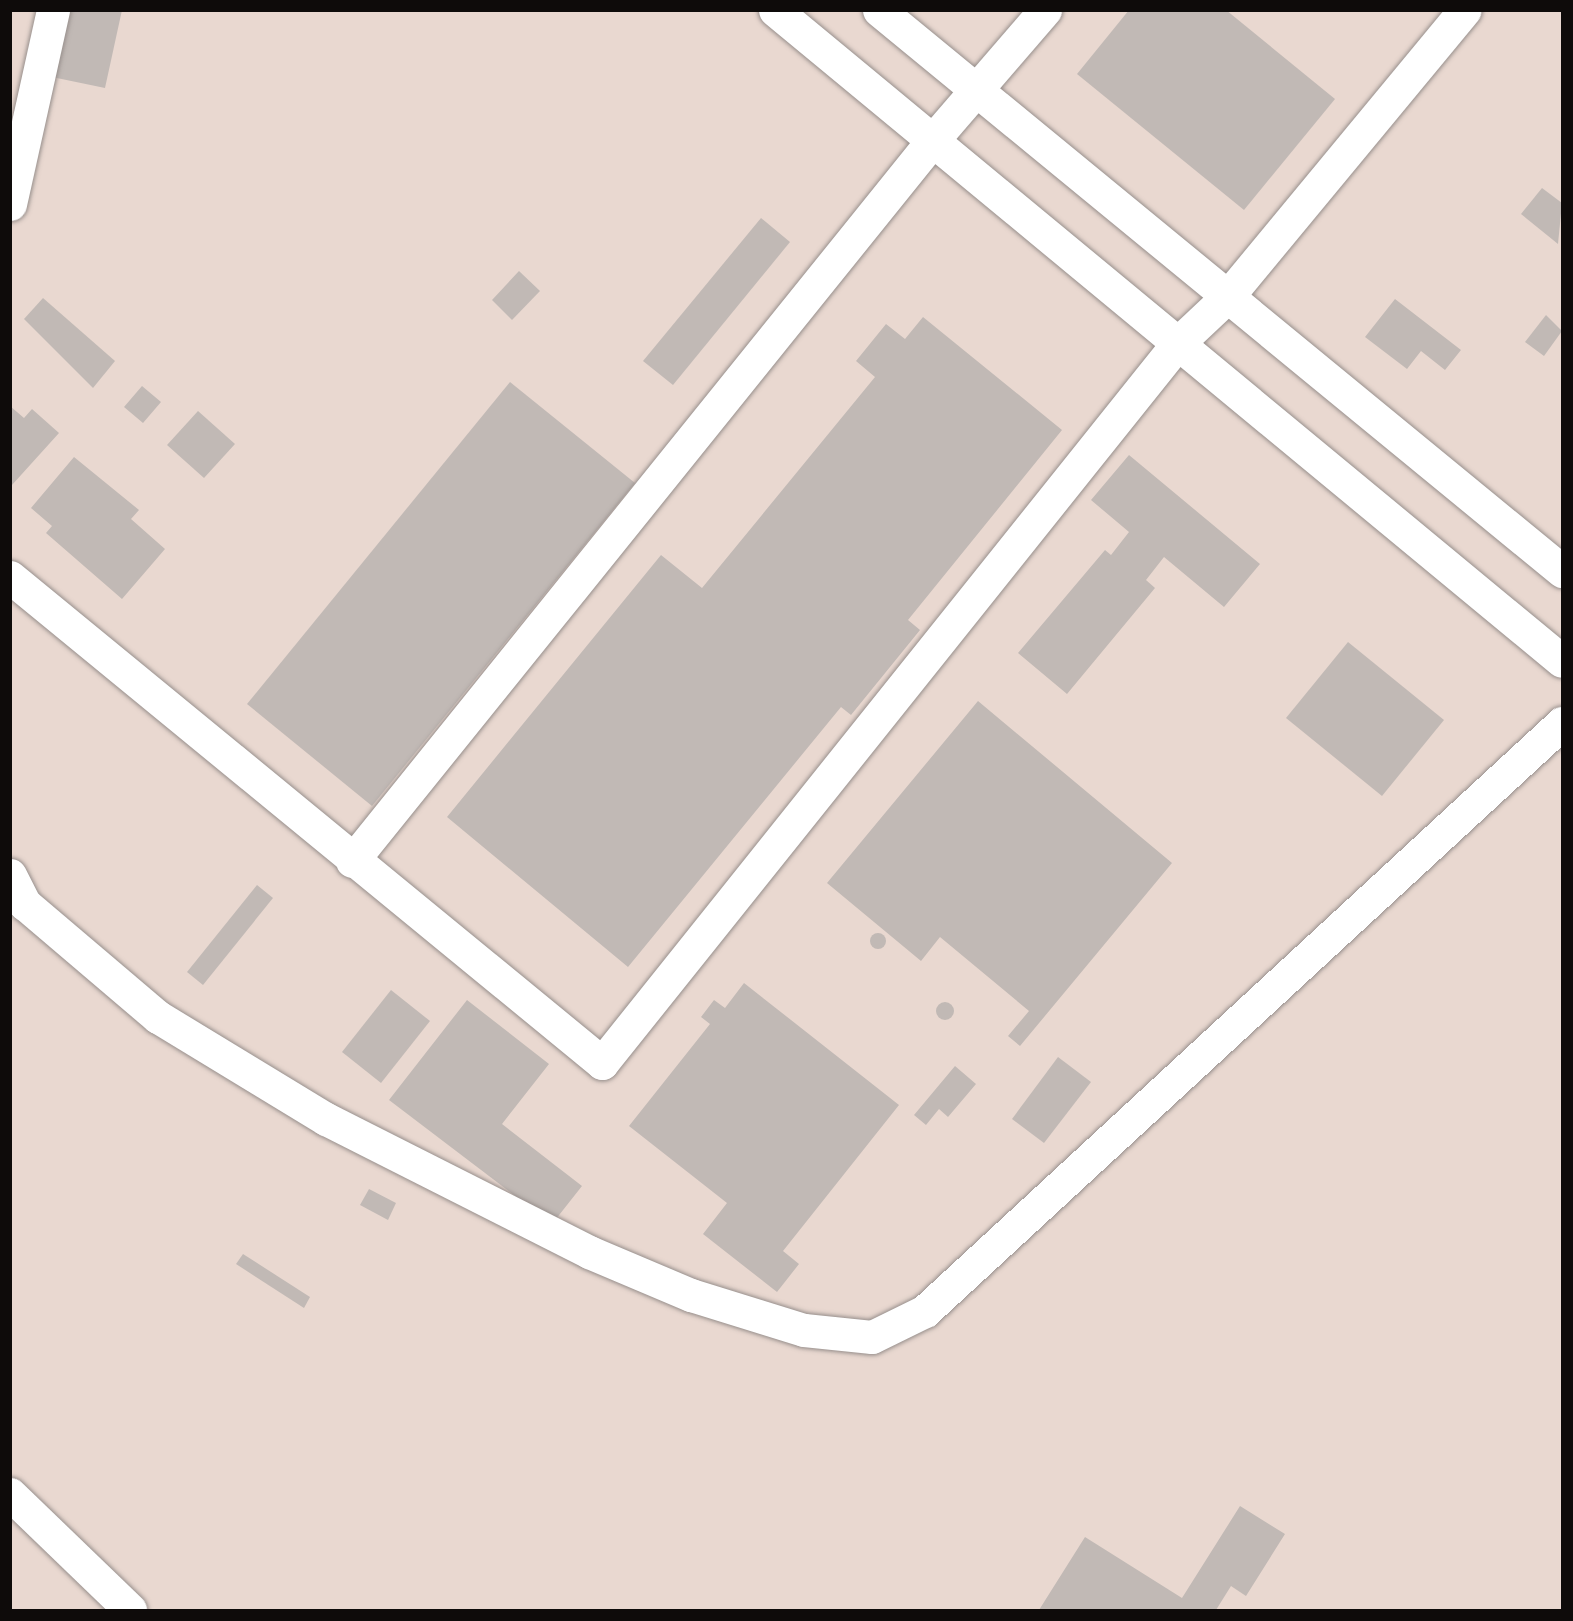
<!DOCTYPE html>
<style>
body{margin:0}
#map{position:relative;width:1573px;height:1621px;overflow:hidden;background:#ede5e0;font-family:"Roboto Condensed",sans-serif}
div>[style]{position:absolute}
.built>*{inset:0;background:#e9d8d0}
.building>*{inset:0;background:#c1b9b5}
.round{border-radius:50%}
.roads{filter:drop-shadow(0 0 2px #978f8c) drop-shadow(0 0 2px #978f8c)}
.minor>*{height:33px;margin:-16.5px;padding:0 16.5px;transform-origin:16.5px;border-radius:16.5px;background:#fff}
span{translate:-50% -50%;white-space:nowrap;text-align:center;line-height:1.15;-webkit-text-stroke:4.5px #fff;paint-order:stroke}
.frame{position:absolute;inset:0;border:12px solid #0e0b0a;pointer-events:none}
</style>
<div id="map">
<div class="built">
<div style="clip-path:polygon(11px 11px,1562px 11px,1562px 1610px,11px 1610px)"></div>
</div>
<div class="building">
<div style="clip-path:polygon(67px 10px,122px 10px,105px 88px,52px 77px)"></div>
<div style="clip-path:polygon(1129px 10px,1226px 10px,1335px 99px,1244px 210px,1077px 74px)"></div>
<div style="clip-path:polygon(1542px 188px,1562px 203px,1558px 244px,1521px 214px)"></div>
<div style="clip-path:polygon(761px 218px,790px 242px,673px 385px,643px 361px)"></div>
<div style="clip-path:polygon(519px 271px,540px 291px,512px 320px,492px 300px)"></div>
<div style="clip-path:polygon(43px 298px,115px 361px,93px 388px,24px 319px)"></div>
<div style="clip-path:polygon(1395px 299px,1461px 350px,1445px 370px,1421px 351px,1407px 369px,1365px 337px)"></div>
<div style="clip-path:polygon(1546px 315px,1562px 331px,1544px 356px,1525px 342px)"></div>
<div style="clip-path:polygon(923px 317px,1062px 430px,908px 620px,920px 630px,851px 715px,841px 707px,628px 967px,447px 817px,661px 555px,702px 588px,875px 377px,856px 361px,886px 324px,905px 339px)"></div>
<div style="clip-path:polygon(510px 382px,635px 483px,372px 806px,247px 704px)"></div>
<div style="clip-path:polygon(142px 386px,161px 402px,143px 423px,124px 407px)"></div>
<div style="clip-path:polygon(10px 406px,24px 418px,32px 409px,59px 433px,12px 485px)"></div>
<div style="clip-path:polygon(198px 411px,235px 444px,204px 478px,167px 445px)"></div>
<div style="clip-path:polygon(1129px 455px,1260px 564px,1224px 607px,1164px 557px,1146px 580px,1155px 588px,1067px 694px,1018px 653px,1105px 550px,1111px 555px,1129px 532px,1091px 500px)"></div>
<div style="clip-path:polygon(74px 457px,139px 510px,131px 519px,165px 549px,122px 599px,46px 533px,52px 526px,31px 508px)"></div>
<div style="clip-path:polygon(1348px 642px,1444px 720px,1382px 796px,1286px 718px)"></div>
<div style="clip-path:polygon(978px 701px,1172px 863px,1020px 1046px,1008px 1036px,1029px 1011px,940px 937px,921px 961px,827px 883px)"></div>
<div style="clip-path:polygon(257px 885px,273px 898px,203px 985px,187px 972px)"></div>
<div class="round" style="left:870px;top:933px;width:16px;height:16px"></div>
<div style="clip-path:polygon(744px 983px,899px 1105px,783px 1251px,799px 1264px,777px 1292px,703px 1234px,727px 1203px,629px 1126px,710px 1024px,701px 1017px,714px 1000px,725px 1008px)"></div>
<div style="clip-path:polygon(391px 990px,430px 1021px,381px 1083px,342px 1052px)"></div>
<div style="clip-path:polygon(467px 1000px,549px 1064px,502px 1124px,582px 1186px,552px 1224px,389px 1100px)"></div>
<div class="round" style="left:936px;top:1002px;width:18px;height:18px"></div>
<div style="clip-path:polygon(1058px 1057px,1091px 1082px,1044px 1143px,1012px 1119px)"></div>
<div style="clip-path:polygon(955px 1066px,976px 1084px,948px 1117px,939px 1109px,926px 1125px,914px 1115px)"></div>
<div style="clip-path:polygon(369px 1189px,396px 1203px,388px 1220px,360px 1205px)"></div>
<div style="clip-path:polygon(243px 1254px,310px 1297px,304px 1308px,236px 1264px)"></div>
<div style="clip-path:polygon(1240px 1506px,1285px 1534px,1246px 1596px,1231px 1586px,1216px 1610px,1039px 1610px,1085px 1537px,1182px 1598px)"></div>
</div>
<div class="roads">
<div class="minor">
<div style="left:775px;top:10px;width:1021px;rotate:39.6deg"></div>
<div style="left:879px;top:10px;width:884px;rotate:39.4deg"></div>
<div style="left:10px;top:204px;width:199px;rotate:-77.5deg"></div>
<div style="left:10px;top:577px;width:766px;rotate:39.38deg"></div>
<div style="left:602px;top:1063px;width:921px;rotate:-51.35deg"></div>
<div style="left:1177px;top:344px;width:70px;rotate:-43.3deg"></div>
<div style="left:1228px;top:296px;width:371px;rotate:-50.4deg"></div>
<div style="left:352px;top:861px;width:925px;rotate:-51.15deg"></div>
<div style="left:932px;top:141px;width:173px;rotate:-49.2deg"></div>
<div style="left:10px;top:875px;width:33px;rotate:63deg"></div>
<div style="left:25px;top:904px;width:175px;rotate:40.4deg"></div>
<div style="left:158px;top:1017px;width:197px;rotate:31.3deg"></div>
<div style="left:326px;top:1119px;width:295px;rotate:26.8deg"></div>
<div style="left:589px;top:1252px;width:111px;rotate:22.9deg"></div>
<div style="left:691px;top:1295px;width:118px;rotate:17.2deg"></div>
<div style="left:804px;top:1330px;width:68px;rotate:5.9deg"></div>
<div style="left:872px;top:1337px;width:59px;rotate:-26.1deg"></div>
<div style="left:925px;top:1311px;width:867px;rotate:-42.71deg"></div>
<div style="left:10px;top:1494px;width:167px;rotate:44deg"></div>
</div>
</div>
<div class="frame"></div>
</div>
